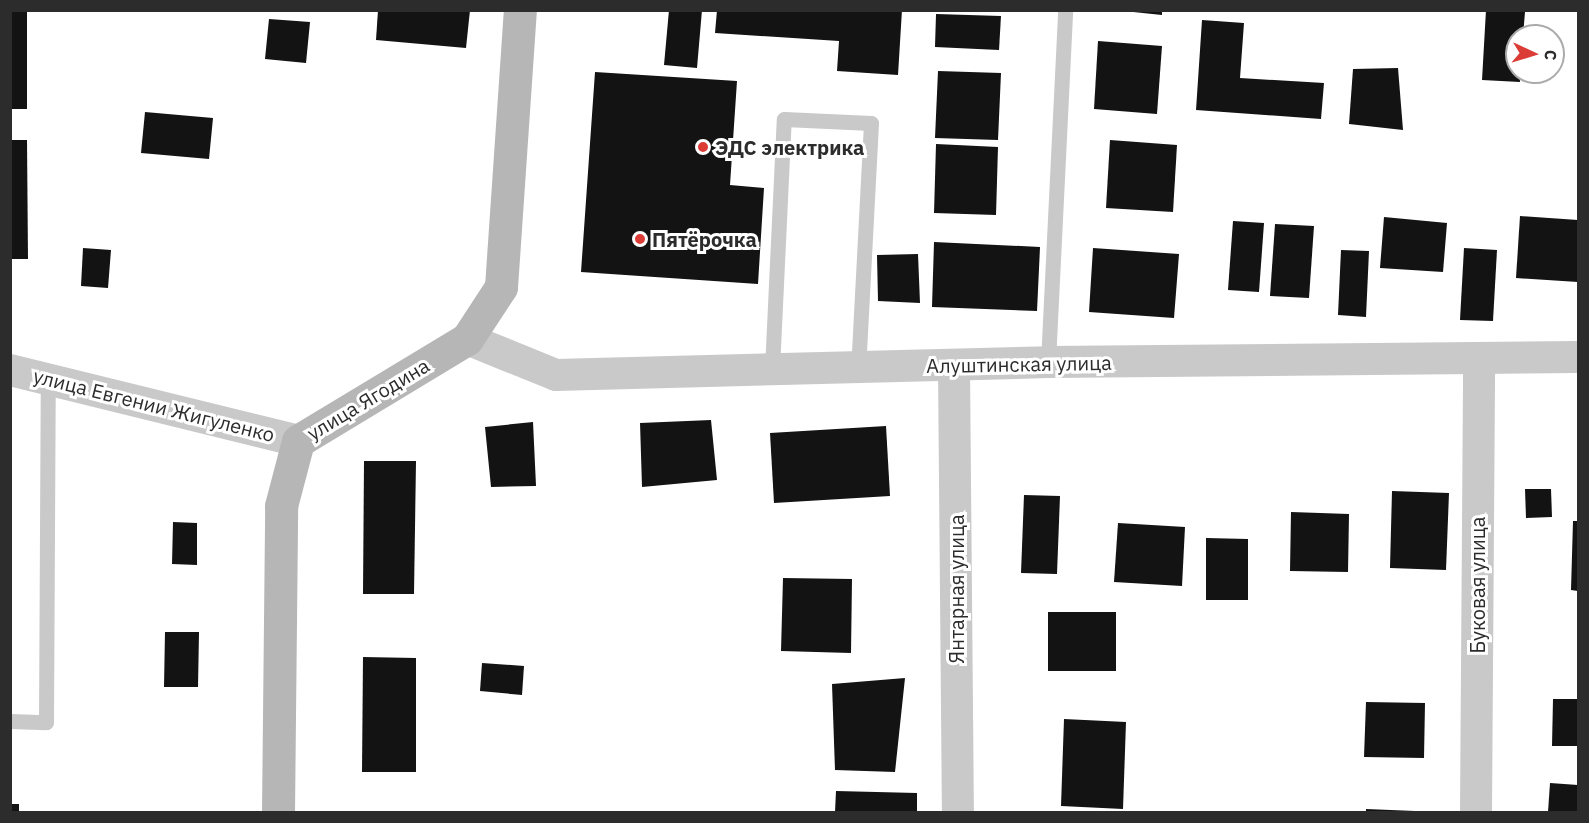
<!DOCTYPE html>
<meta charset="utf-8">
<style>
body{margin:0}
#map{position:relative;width:1589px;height:823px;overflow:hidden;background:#fff;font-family:"IBM Plex Sans",sans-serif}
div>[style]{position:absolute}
.building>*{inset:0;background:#131313}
.lane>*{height:15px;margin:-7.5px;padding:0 7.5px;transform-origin:7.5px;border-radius:7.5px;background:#c9c9c9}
.street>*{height:32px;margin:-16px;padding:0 16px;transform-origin:16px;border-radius:16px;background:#c9c9c9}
.secondary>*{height:33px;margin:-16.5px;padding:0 16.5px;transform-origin:16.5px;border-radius:16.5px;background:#b6b6b6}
.dots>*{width:16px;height:16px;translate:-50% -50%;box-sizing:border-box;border:3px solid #fff;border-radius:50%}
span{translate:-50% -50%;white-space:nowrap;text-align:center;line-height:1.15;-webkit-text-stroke:6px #fff;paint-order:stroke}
.poi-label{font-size:20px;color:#2c2c2c;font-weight:700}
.left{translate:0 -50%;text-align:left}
.street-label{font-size:20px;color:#2c2c2c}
.frame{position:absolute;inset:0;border:12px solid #2c2c2c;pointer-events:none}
.north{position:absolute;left:1505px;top:24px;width:60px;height:60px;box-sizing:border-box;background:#fff;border:2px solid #ababab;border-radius:50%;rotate:94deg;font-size:16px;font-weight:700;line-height:24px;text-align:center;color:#2c2c2c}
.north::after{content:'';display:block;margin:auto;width:21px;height:27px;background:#db3c36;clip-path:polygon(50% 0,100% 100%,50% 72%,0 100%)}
</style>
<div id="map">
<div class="building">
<div style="clip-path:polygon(10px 10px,27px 10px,27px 109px,10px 109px)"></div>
<div style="clip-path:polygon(378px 10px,470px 10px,466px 48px,376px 40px)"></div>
<div style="clip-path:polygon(669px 10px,702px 10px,697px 68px,664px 65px)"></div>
<div style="clip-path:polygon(717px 10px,902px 10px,898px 75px,837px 71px,839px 41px,715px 33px)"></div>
<div style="clip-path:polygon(1114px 10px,1162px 10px,1162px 15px)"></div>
<div style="clip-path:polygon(1486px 10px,1525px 12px,1523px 36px,1517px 36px,1520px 82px,1482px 80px)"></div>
<div style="clip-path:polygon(936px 14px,1001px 16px,999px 50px,935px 47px)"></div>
<div style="clip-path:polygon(269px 19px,310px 22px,306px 63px,265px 59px)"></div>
<div style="clip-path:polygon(1202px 20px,1244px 23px,1240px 78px,1324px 83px,1321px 119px,1196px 110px)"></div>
<div style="clip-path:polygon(1098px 41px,1162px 46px,1157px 114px,1094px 109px)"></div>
<div style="clip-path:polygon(1398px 68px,1403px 130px,1349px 124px,1353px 69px)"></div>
<div style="clip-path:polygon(938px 71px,1001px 73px,998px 140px,935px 138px)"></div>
<div style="clip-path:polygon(595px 72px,737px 81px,730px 185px,764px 188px,758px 284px,581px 272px)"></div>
<div style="clip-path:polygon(145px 112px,213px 118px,209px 159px,141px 153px)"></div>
<div style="clip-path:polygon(10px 140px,27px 140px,28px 259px,10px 259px)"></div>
<div style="clip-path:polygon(1110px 140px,1177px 145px,1173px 212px,1106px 208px)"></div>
<div style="clip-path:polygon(936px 144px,998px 147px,996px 215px,934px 213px)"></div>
<div style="clip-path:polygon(1520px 216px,1578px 220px,1578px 282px,1516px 278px)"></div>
<div style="clip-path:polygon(1384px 217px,1447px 223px,1443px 272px,1380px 268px)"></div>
<div style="clip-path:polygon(1233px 221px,1264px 223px,1259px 292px,1228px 290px)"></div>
<div style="clip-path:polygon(1275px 224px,1314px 226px,1309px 298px,1270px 296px)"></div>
<div style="clip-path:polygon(934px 242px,1040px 247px,1037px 311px,932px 307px)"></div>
<div style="clip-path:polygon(83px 248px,111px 250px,108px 288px,81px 286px)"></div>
<div style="clip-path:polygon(1093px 248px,1179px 254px,1174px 318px,1089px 312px)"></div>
<div style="clip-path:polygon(1464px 248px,1497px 250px,1493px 321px,1460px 320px)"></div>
<div style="clip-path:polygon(1341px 250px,1369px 251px,1366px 317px,1338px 315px)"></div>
<div style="clip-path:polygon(918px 254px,920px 303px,878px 301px,877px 255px)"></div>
<div style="clip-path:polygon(711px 420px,717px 480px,642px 487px,640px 423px)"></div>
<div style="clip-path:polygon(533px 422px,536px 486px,491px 487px,485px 427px)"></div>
<div style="clip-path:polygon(886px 426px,890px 496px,774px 503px,770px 433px)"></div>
<div style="clip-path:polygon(364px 461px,416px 461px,414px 594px,363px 594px)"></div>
<div style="clip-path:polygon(1525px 489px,1551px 489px,1552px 517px,1526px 518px)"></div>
<div style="clip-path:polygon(1392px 491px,1449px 493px,1446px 570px,1390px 568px)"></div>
<div style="clip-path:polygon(1024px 495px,1060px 496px,1057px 574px,1021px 573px)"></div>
<div style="clip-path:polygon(1291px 512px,1349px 514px,1348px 572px,1290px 571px)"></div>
<div style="clip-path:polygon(1573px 521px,1578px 521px,1578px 591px,1571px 590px)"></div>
<div style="clip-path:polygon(173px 522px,197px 523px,197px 565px,172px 564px)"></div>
<div style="clip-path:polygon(1118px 523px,1185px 527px,1182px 586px,1114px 582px)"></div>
<div style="clip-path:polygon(1206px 538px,1248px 539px,1248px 600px,1206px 600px)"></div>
<div style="clip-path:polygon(783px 578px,852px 579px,851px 653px,781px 651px)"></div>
<div style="clip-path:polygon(1048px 612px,1116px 612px,1116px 671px,1048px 671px)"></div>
<div style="clip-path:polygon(165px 632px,199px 632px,198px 687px,164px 687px)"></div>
<div style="clip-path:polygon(363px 657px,416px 658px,416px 772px,362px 772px)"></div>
<div style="clip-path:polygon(482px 663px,524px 666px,522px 695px,480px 691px)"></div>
<div style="clip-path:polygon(905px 678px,895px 772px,835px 770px,832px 684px)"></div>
<div style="clip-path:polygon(1553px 699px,1578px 699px,1578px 746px,1552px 746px)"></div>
<div style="clip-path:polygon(1366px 702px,1425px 703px,1424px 758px,1364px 757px)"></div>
<div style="clip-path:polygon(1064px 719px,1126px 722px,1123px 809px,1061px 806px)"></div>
<div style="clip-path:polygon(1550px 783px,1578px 785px,1578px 812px,1548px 812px)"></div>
<div style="clip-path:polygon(836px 791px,917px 793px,917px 812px,835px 812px)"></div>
<div style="clip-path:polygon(10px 804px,19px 804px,19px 812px,10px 812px)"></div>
<div style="clip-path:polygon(1366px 809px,1415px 811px,1415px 812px,1366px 812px)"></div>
</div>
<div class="lane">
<div style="left:1048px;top:362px;width:352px;rotate:-87.2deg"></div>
<div style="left:772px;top:369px;width:250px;rotate:-87.3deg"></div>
<div style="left:784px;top:119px;width:87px;rotate:2.6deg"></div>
<div style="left:871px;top:123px;width:245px;rotate:93deg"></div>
<div style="left:10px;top:721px;width:36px;rotate:2deg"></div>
<div style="left:46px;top:722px;width:346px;rotate:-89.7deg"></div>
</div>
<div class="street">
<div style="left:467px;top:339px;width:96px;rotate:22deg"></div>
<div style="left:556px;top:375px;width:492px;rotate:-1.5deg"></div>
<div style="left:1048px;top:362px;width:530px;rotate:-0.54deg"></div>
<div style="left:954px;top:366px;width:446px;rotate:89.5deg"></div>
<div style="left:10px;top:370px;width:297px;rotate:13.8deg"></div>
<div style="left:1476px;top:812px;width:454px;rotate:-89.6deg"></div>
</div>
<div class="secondary">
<div style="left:278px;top:812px;width:306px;rotate:-89.4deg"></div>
<div style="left:281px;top:506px;width:67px;rotate:-75.3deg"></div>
<div style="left:298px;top:441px;width:197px;rotate:-31.1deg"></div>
<div style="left:467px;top:339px;width:62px;rotate:-56.8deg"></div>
<div style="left:501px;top:287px;width:278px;rotate:-86.1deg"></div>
</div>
<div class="dots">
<div style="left:703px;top:147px;background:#db3c36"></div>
<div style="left:640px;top:239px;background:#db3c36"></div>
</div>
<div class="poi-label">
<span class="left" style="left:715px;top:147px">ЭДС электрика</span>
<span class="left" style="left:652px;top:239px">Пятёрочка</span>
</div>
<div class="street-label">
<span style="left:1019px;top:364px;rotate:-1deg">Алуштинская улица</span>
<span style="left:368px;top:399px;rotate:-31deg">улица Ягодина</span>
<span style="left:154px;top:405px;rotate:14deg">улица Евгении Жигуленко</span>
<span style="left:1477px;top:585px;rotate:-90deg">Буковая улица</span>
<span style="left:956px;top:589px;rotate:-90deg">Янтарная улица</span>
</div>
<div class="frame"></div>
<div class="north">С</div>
</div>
